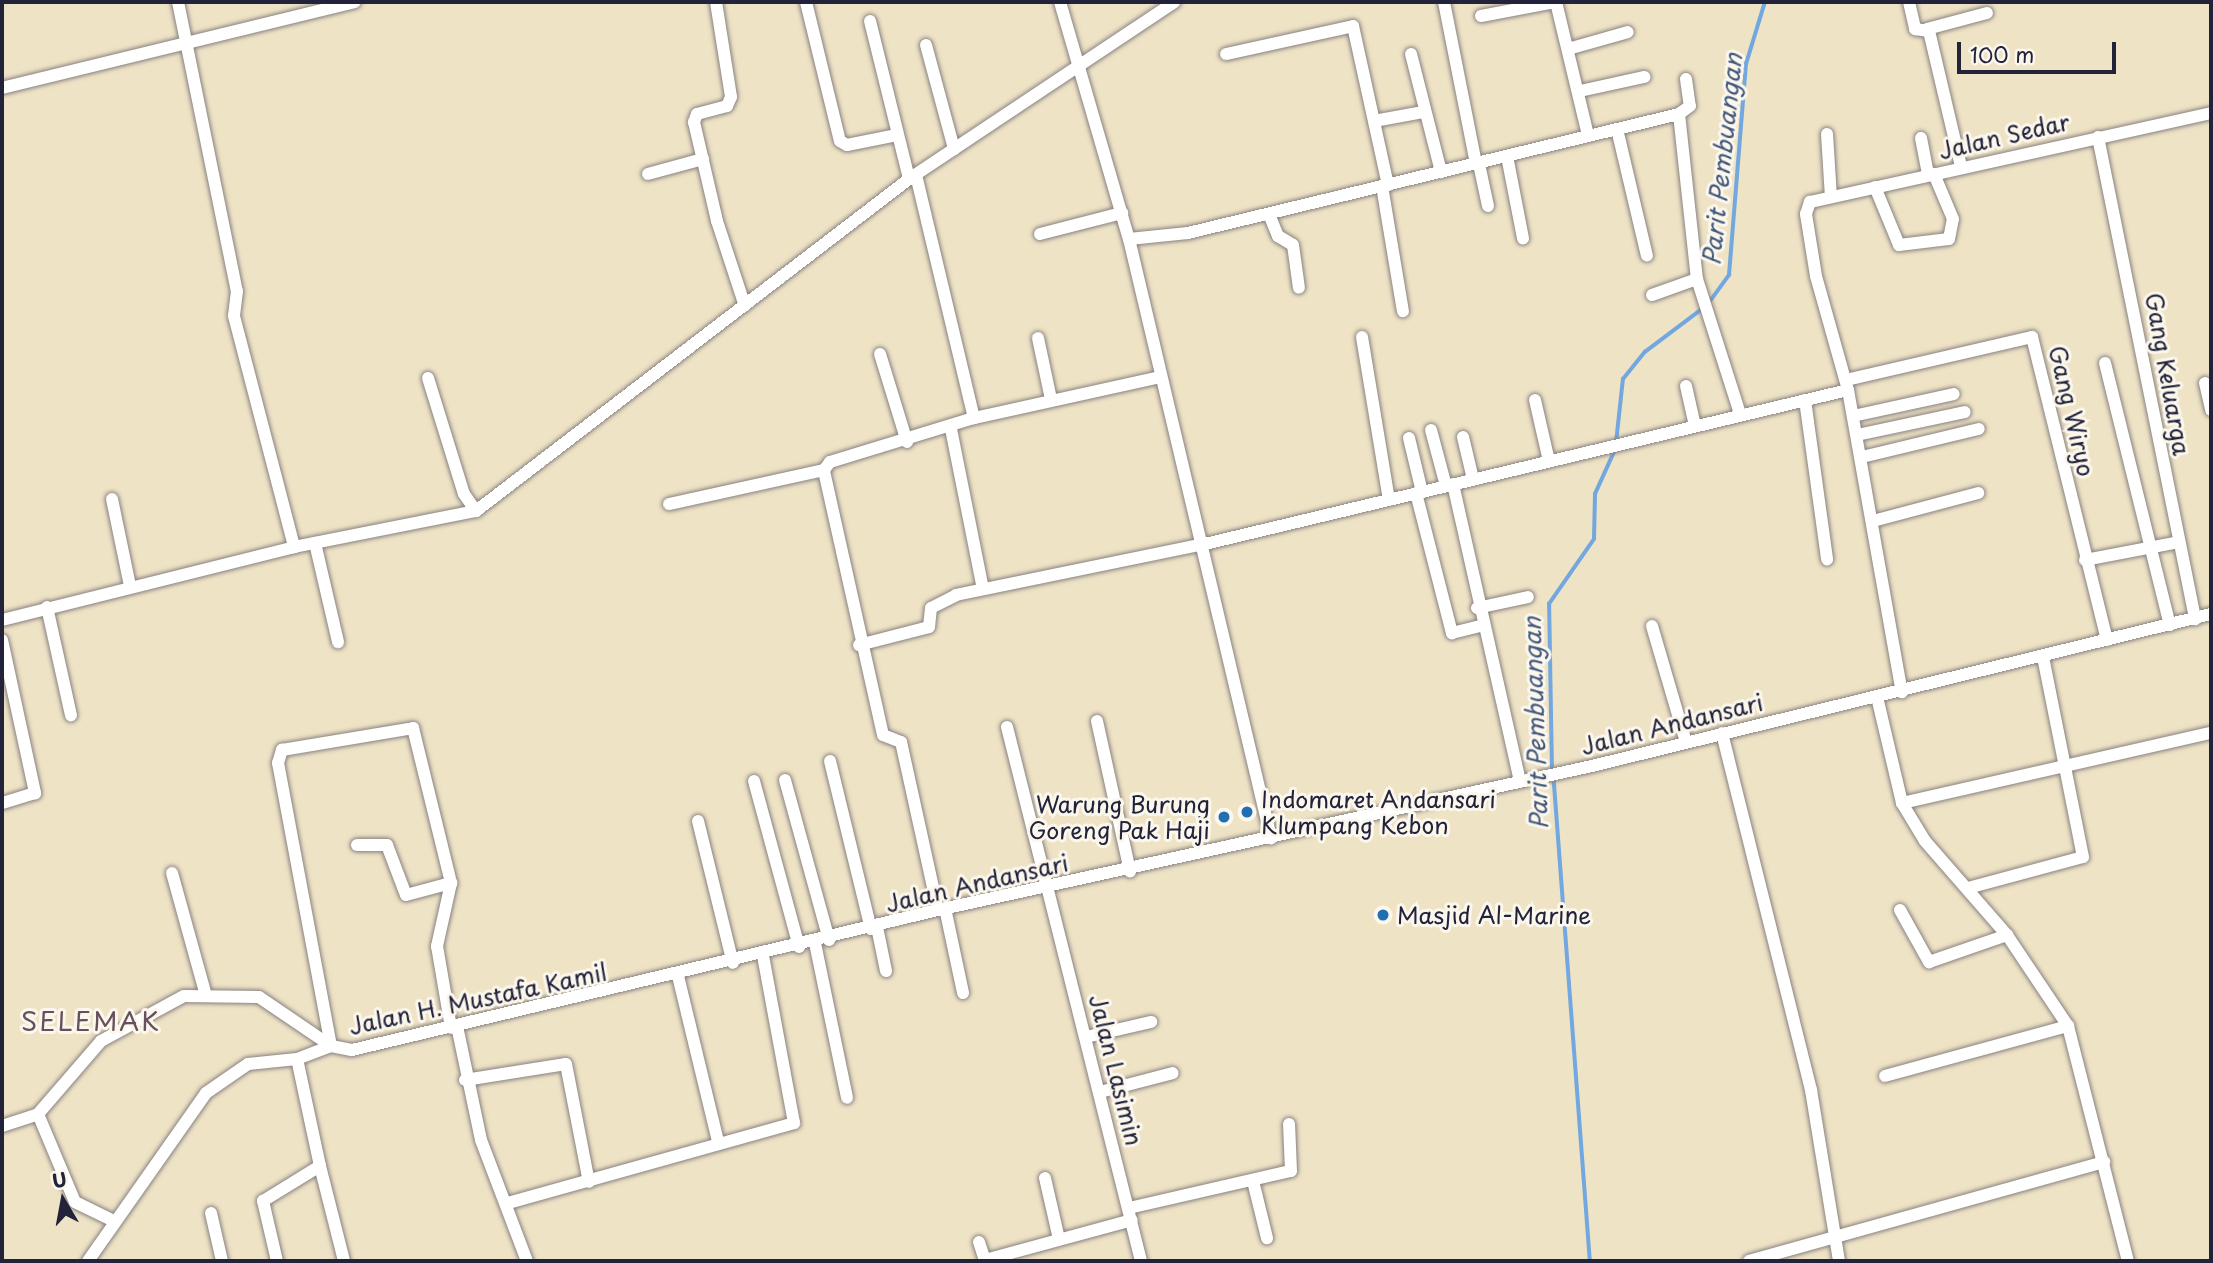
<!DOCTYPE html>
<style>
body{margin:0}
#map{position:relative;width:2213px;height:1263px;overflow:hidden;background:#efe3c6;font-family:"Playpen Sans",sans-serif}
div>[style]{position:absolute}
.stream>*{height:3.5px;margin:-1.75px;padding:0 1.75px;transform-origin:1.75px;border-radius:1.75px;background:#72a7df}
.roads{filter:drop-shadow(0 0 2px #888280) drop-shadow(0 0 2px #888280)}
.minor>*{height:12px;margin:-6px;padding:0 6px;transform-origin:6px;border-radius:6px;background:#fff}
.dots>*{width:19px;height:19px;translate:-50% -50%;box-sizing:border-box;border:4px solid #fbf7ec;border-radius:50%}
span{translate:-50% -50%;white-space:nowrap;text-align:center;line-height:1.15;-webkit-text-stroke:6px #fbf7ec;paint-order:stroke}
.street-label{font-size:23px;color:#22223b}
.poi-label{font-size:23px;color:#22223b}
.left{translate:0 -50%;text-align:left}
.right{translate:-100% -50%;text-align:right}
.water-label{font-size:24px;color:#42577d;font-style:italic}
.quarter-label{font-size:26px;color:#66505d;letter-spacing:2px}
.frame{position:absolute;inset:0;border:4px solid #22223b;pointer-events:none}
.north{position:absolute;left:28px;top:1165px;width:70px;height:70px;-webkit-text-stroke:5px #fbf7ec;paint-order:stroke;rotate:350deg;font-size:19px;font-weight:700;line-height:28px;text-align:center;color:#22223b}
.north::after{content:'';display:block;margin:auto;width:24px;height:32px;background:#22223b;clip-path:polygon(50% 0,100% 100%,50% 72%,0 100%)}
.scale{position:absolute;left:1957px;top:42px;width:159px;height:32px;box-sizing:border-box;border:4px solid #22223b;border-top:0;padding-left:9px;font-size:21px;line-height:24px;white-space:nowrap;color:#22223b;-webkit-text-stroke:5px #fbf7ec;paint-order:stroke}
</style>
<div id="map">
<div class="stream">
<div style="left:1708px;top:304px;width:36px;rotate:-54deg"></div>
<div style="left:1729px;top:275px;width:212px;rotate:-85.4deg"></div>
<div style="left:1746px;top:64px;width:65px;rotate:-73deg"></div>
<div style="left:1616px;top:443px;width:64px;rotate:-83.8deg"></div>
<div style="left:1623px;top:379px;width:35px;rotate:-51deg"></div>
<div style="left:1645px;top:352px;width:71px;rotate:-37deg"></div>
<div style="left:1552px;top:771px;width:167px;rotate:-91deg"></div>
<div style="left:1549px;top:604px;width:79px;rotate:-55.3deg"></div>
<div style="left:1594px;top:539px;width:45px;rotate:-88.7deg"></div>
<div style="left:1595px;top:494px;width:48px;rotate:-65.6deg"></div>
<div style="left:1554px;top:778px;width:484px;rotate:85.7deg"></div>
</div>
<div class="roads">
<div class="minor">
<div style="left:178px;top:2px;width:295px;rotate:78.5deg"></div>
<div style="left:237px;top:291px;width:25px;rotate:97deg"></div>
<div style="left:234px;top:316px;width:239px;rotate:75.4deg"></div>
<div style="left:716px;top:2px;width:96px;rotate:81deg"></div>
<div style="left:731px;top:97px;width:10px;rotate:114deg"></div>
<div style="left:727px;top:106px;width:31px;rotate:165deg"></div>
<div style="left:697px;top:114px;width:9px;rotate:111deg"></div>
<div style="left:694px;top:122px;width:102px;rotate:76.9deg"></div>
<div style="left:717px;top:221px;width:89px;rotate:71.8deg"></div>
<div style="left:806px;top:2px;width:143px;rotate:76.3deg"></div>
<div style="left:840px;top:141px;width:8px;rotate:30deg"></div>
<div style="left:847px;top:145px;width:51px;rotate:-11.3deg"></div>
<div style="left:1060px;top:2px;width:247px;rotate:73.8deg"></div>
<div style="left:1129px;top:239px;width:616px;rotate:76.66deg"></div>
<div style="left:1444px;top:2px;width:165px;rotate:78.8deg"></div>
<div style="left:1556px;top:2px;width:137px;rotate:76.5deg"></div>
<div style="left:1909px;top:2px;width:28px;rotate:77deg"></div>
<div style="left:1915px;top:29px;width:14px;rotate:8deg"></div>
<div style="left:1929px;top:31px;width:139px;rotate:76.7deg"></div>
<div style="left:1481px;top:16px;width:75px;rotate:-10.7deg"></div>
<div style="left:870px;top:21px;width:163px;rotate:76.1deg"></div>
<div style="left:1927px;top:29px;width:62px;rotate:-14.9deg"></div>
<div style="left:926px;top:45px;width:108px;rotate:74.9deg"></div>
<div style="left:1568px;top:49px;width:62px;rotate:-15.8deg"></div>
<div style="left:1226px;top:54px;width:130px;rotate:-12.4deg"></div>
<div style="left:1353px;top:26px;width:163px;rotate:77.6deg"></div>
<div style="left:1411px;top:54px;width:122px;rotate:75.7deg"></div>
<div style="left:1686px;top:79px;width:27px;rotate:82deg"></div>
<div style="left:1690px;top:106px;width:14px;rotate:144deg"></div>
<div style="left:1679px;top:114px;width:166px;rotate:83.8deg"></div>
<div style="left:1697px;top:279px;width:142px;rotate:72.3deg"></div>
<div style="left:2px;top:88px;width:363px;rotate:-13.7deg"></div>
<div style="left:1580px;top:91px;width:66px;rotate:-12.3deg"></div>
<div style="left:1374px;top:121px;width:50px;rotate:-10.4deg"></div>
<div style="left:1617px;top:129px;width:130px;rotate:76.7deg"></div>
<div style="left:1827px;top:134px;width:63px;rotate:86.4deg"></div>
<div style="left:2098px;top:137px;width:492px;rotate:78.6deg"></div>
<div style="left:1921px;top:138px;width:37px;rotate:79deg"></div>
<div style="left:1507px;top:156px;width:84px;rotate:79deg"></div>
<div style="left:1479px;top:164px;width:43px;rotate:77.9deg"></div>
<div style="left:648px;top:174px;width:57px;rotate:-15.3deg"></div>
<div style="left:916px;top:175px;width:250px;rotate:76.6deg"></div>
<div style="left:1382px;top:186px;width:127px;rotate:80.5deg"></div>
<div style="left:1875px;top:187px;width:63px;rotate:67.5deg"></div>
<div style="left:1899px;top:245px;width:50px;rotate:-6.8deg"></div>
<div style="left:1949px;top:239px;width:20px;rotate:-79deg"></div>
<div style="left:1953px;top:219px;width:49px;rotate:-112.9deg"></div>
<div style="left:1269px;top:214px;width:24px;rotate:68deg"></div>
<div style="left:1278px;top:236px;width:17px;rotate:31deg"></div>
<div style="left:1293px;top:245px;width:43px;rotate:82.1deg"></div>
<div style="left:1040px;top:234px;width:85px;rotate:-14.4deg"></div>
<div style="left:1129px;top:239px;width:59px;rotate:-5.8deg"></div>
<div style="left:1188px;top:233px;width:505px;rotate:-13.62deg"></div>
<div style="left:1652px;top:295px;width:48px;rotate:-19.6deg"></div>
<div style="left:1362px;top:337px;width:165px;rotate:80.6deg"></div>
<div style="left:1038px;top:338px;width:62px;rotate:78deg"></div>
<div style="left:880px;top:354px;width:92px;rotate:72.9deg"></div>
<div style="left:2105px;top:363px;width:270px;rotate:76.1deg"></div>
<div style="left:428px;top:378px;width:121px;rotate:72.8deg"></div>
<div style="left:464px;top:494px;width:21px;rotate:55deg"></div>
<div style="left:1846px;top:380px;width:191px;rotate:-13deg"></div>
<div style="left:2032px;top:337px;width:312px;rotate:76.1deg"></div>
<div style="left:2205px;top:383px;width:28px;rotate:77deg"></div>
<div style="left:1686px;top:386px;width:41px;rotate:77.3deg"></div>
<div style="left:1848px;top:390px;width:307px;rotate:79.9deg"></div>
<div style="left:1535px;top:400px;width:63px;rotate:77.1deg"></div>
<div style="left:1805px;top:400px;width:161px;rotate:82.1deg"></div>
<div style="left:1853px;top:416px;width:103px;rotate:-12.3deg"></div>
<div style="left:951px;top:429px;width:163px;rotate:78.7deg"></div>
<div style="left:1431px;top:430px;width:58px;rotate:75deg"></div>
<div style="left:1857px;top:435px;width:110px;rotate:-12deg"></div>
<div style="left:1463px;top:437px;width:43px;rotate:76.6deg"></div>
<div style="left:1409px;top:438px;width:56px;rotate:76.5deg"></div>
<div style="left:1862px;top:457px;width:120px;rotate:-13.5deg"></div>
<div style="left:1453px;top:484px;width:305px;rotate:77.3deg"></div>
<div style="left:1416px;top:493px;width:145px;rotate:75.6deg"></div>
<div style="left:1452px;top:633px;width:30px;rotate:-14deg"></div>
<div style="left:112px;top:499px;width:89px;rotate:78.3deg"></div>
<div style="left:669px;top:504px;width:159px;rotate:-12.4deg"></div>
<div style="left:1873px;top:521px;width:109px;rotate:-14.9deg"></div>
<div style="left:315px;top:543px;width:102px;rotate:76.9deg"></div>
<div style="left:2085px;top:560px;width:96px;rotate:-10.8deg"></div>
<div style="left:47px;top:607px;width:111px;rotate:77.5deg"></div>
<div style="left:1477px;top:608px;width:52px;rotate:-12.2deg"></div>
<div style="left:2px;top:620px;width:301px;rotate:-14deg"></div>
<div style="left:294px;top:547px;width:186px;rotate:-11.2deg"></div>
<div style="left:476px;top:511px;width:546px;rotate:-37.48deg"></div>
<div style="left:909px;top:179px;width:319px;rotate:-33.7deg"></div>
<div style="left:1652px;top:626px;width:121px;rotate:73.7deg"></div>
<div style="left:2px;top:640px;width:157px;rotate:77.8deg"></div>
<div style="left:35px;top:793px;width:34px;rotate:163deg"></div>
<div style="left:859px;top:645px;width:72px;rotate:-14.4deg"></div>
<div style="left:929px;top:627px;width:19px;rotate:-84deg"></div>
<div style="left:931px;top:608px;width:28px;rotate:-27deg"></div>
<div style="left:956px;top:595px;width:254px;rotate:-11.6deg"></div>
<div style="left:1205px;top:544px;width:661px;rotate:-13.47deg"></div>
<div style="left:1848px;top:390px;width:118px;rotate:-105.7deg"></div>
<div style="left:1816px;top:276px;width:63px;rotate:-99.2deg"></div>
<div style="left:1806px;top:214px;width:13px;rotate:-72deg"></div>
<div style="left:1810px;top:202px;width:411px;rotate:-12.5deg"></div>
<div style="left:1877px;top:697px;width:109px;rotate:76.7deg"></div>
<div style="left:1902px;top:803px;width:44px;rotate:58.8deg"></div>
<div style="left:1925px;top:841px;width:125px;rotate:48.9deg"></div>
<div style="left:2007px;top:935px;width:110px;rotate:56.2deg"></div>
<div style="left:2068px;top:1026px;width:243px;rotate:75.7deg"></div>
<div style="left:1097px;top:721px;width:154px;rotate:77.6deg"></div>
<div style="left:1007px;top:727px;width:551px;rotate:75.91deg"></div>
<div style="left:1722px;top:733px;width:368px;rotate:76deg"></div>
<div style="left:1811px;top:1090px;width:173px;rotate:80.7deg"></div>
<div style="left:830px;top:761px;width:173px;rotate:76.3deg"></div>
<div style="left:785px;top:780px;width:166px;rotate:74.6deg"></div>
<div style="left:754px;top:781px;width:172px;rotate:74.8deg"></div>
<div style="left:1902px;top:803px;width:317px;rotate:-12.8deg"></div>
<div style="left:698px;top:821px;width:146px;rotate:76.2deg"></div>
<div style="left:357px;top:845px;width:30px"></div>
<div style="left:387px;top:845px;width:53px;rotate:69.2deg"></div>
<div style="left:406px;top:895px;width:47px;rotate:-14.9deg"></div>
<div style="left:172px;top:873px;width:123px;rotate:74.5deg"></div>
<div style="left:1968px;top:888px;width:119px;rotate:-15.1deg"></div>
<div style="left:2083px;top:857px;width:205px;rotate:-101.3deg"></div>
<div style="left:945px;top:908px;width:87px;rotate:78deg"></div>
<div style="left:938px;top:910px;width:172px;rotate:-102.4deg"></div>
<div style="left:901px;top:742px;width:19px;rotate:-159deg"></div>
<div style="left:883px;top:735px;width:271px;rotate:-102.6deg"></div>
<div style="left:824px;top:470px;width:10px;rotate:-53deg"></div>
<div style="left:830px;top:462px;width:151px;rotate:-17deg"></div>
<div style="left:974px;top:418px;width:190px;rotate:-12.4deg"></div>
<div style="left:1900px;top:910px;width:60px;rotate:60.9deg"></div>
<div style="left:1929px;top:962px;width:83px;rotate:-19.1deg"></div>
<div style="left:877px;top:927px;width:45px;rotate:78.4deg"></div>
<div style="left:815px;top:943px;width:158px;rotate:78.3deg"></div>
<div style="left:678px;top:976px;width:170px;rotate:76.4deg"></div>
<div style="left:457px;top:1026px;width:116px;rotate:78.1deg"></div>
<div style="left:481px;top:1140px;width:129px;rotate:69.2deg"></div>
<div style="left:1086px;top:1037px;width:67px;rotate:-13deg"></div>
<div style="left:1885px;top:1076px;width:190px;rotate:-15.3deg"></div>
<div style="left:465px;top:1080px;width:102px;rotate:-9deg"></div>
<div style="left:566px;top:1064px;width:120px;rotate:79deg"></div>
<div style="left:1100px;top:1092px;width:75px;rotate:-14.6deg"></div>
<div style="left:38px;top:1114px;width:95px;rotate:67.2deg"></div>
<div style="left:75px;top:1202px;width:43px;rotate:26deg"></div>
<div style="left:2px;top:1126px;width:38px;rotate:-18deg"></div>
<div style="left:38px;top:1114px;width:96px;rotate:-49.2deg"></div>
<div style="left:101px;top:1041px;width:94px;rotate:-28.5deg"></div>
<div style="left:184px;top:996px;width:75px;rotate:0.8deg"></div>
<div style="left:259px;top:997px;width:87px;rotate:34.2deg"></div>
<div style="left:331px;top:1046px;width:21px;rotate:11deg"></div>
<div style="left:352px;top:1050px;width:602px;rotate:-13.44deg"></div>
<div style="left:938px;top:910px;width:670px;rotate:-12.42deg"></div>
<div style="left:1592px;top:766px;width:637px;rotate:-13.8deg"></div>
<div style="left:320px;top:1166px;width:98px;rotate:75.8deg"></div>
<div style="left:1045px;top:1178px;width:63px;rotate:77.1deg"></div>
<div style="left:1253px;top:1181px;width:59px;rotate:76.2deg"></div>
<div style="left:508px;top:1203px;width:297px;rotate:-15.6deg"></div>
<div style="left:794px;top:1123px;width:171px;rotate:-100.5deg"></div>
<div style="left:1129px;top:1208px;width:166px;rotate:-12.9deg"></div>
<div style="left:1291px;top:1171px;width:47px;rotate:-92.4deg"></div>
<div style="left:211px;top:1213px;width:49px;rotate:77.1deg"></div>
<div style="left:979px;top:1242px;width:19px;rotate:72deg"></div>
<div style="left:985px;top:1260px;width:152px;rotate:-15.2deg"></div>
<div style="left:88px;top:1261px;width:205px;rotate:-54.9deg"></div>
<div style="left:206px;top:1093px;width:51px;rotate:-34.6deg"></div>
<div style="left:248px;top:1064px;width:49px;rotate:-5.8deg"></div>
<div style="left:277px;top:1261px;width:62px;rotate:-103.1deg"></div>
<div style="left:263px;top:1201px;width:67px;rotate:-31.6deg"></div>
<div style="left:320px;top:1166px;width:109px;rotate:-102.1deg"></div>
<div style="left:297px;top:1059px;width:36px;rotate:-21deg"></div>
<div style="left:331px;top:1046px;width:288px;rotate:-100.6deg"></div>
<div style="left:278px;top:763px;width:14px;rotate:-73deg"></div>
<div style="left:282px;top:750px;width:133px;rotate:-9.5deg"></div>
<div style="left:413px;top:728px;width:160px;rotate:76.2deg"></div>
<div style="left:451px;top:883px;width:65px;rotate:102.5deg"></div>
<div style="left:437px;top:946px;width:83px;rotate:80.3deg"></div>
<div style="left:1749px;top:1261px;width:369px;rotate:-15.6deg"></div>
</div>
</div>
<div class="dots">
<div style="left:1247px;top:812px;background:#1f6fb2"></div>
<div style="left:1224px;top:817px;background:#1f6fb2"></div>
<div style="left:1383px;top:915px;background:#1f6fb2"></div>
</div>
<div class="street-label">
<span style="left:2004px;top:136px;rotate:-13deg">Jalan Sedar</span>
<span style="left:2168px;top:374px;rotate:80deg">Gang Keluarga</span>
<span style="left:2072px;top:411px;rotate:77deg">Gang Wiryo</span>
<span style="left:1672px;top:724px;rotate:-14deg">Jalan Andansari</span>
<span style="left:977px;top:883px;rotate:-13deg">Jalan Andansari</span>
<span style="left:478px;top:999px;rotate:-12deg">Jalan H. Mustafa Kamil</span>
<span style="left:1116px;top:1070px;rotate:76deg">Jalan Lasimin</span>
</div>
<div class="poi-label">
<span class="left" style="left:1261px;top:812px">Indomaret Andansari<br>Klumpang Kebon</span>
<span class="right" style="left:1210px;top:817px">Warung Burung<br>Goreng Pak Haji</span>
<span class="left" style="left:1397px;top:915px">Masjid Al-Marine</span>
</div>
<div class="water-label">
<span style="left:1722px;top:159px;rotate:-84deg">Parit Pembuangan</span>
<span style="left:1535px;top:723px;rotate:-92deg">Parit Pembuangan</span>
</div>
<div class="quarter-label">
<span style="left:91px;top:1021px">SELEMAK</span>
</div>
<div class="frame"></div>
<div class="north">U</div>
<div class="scale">100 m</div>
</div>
